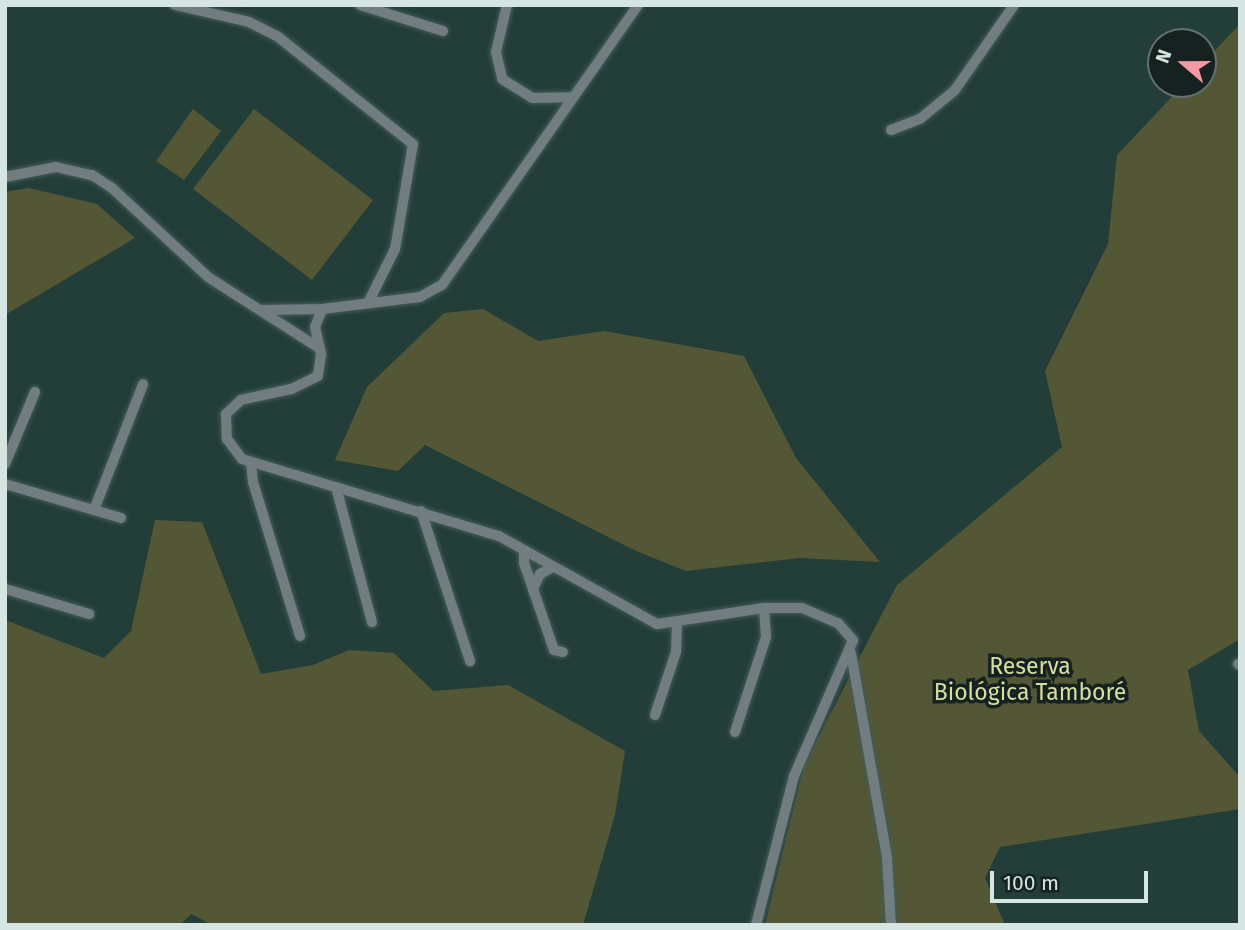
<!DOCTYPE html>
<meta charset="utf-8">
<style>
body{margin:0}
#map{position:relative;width:1245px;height:930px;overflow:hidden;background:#233e39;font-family:"Fira Sans",sans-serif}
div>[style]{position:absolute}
.green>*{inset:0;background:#535736}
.roads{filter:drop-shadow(0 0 2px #435c57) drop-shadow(0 0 2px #435c57)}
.minor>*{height:10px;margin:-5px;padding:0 5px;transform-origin:5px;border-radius:5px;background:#717d80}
span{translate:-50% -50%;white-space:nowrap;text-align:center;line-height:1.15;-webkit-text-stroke:7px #162220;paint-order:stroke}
.park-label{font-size:23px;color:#d7de9f}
.frame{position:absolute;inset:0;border:7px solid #d6e5e1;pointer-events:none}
.north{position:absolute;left:1147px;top:28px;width:70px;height:70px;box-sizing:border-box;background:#162220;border:2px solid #63706d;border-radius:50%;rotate:290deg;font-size:19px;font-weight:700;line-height:28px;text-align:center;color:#d6e5e1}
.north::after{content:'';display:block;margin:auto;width:24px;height:32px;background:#f49aa6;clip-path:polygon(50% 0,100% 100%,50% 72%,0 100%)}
.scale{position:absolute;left:990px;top:871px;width:158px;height:32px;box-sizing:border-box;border:4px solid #d6e5e1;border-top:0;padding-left:9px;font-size:21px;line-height:24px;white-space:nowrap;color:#d6e5e1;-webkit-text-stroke:5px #162220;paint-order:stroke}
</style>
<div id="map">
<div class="green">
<div style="clip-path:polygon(1240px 24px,1240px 639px,1188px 670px,1199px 731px,1240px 777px,1240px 809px,1000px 847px,985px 878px,1005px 925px,765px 925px,804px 765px,897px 585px,1062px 447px,1045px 371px,1108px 244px,1117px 155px,1184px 84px,1203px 84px,1203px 63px)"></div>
<div style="clip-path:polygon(193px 109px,221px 131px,184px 180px,156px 161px)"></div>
<div style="clip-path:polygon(254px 109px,373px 200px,312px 280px,193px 189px)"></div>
<div style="clip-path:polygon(29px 188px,97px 204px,135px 238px,5px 315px,5px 192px)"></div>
<div style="clip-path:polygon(483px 309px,538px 341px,604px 331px,744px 356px,796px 458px,880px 562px,800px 558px,686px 571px,636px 551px,425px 445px,398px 471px,335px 460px,367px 387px,444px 313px)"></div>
<div style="clip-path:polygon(155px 520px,202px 522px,261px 674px,313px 665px,349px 650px,394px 653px,433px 691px,508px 685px,625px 751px,615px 815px,583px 925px,212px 925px,191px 914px,180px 925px,5px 925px,5px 620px,104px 658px,131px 631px)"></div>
</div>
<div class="roads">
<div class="minor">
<div style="left:175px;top:5px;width:76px;rotate:12.9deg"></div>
<div style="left:249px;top:22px;width:31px;rotate:27deg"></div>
<div style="left:277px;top:36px;width:174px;rotate:38.5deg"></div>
<div style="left:413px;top:144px;width:107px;rotate:99.7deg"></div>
<div style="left:395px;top:249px;width:60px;rotate:116.6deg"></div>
<div style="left:360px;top:5px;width:87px;rotate:17.4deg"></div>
<div style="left:507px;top:5px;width:48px;rotate:103.2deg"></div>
<div style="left:496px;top:52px;width:28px;rotate:77deg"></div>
<div style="left:502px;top:79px;width:36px;rotate:32deg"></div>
<div style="left:532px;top:98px;width:39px;rotate:-1deg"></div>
<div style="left:891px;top:130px;width:31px;rotate:-21deg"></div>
<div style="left:920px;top:119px;width:45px;rotate:-39.6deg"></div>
<div style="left:955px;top:90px;width:103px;rotate:-55.2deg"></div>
<div style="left:5px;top:177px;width:52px;rotate:-11.1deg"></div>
<div style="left:56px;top:167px;width:37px;rotate:13deg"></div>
<div style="left:92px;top:175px;width:24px;rotate:33deg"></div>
<div style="left:112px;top:188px;width:131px;rotate:42.8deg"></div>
<div style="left:208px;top:277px;width:132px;rotate:32.6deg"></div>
<div style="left:322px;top:309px;width:19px;rotate:111deg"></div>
<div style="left:315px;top:327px;width:28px;rotate:77deg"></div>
<div style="left:321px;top:354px;width:22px;rotate:98deg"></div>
<div style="left:318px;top:376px;width:30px;rotate:154deg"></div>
<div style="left:291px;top:389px;width:51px;rotate:167.6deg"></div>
<div style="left:241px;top:400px;width:21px;rotate:137deg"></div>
<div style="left:226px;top:414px;width:25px;rotate:88deg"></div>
<div style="left:227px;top:439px;width:25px;rotate:53deg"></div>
<div style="left:242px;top:459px;width:268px;rotate:16.7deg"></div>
<div style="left:499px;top:536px;width:181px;rotate:29.1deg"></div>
<div style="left:657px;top:624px;width:108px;rotate:-8.5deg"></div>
<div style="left:764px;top:608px;width:38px"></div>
<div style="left:802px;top:608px;width:39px;rotate:23deg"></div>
<div style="left:838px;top:623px;width:23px;rotate:49deg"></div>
<div style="left:261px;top:310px;width:61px;rotate:-0.9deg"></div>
<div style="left:322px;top:309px;width:99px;rotate:-7deg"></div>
<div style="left:420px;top:297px;width:25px;rotate:-29deg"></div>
<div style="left:442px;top:285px;width:342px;rotate:-55deg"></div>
<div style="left:251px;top:463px;width:19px;rotate:84deg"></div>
<div style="left:253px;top:482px;width:161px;rotate:73deg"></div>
<div style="left:5px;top:464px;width:78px;rotate:-67.4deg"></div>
<div style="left:5px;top:484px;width:121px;rotate:16.3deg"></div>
<div style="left:336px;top:487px;width:140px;rotate:75.1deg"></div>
<div style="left:94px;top:510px;width:135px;rotate:-68.7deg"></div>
<div style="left:421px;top:511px;width:158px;rotate:71.9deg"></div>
<div style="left:524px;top:550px;width:13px;rotate:90deg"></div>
<div style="left:524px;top:563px;width:92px;rotate:71deg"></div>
<div style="left:554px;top:650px;width:9px;rotate:13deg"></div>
<div style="left:5px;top:589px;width:88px;rotate:16.6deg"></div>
<div style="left:533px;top:589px;width:17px;rotate:-65deg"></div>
<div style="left:540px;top:574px;width:15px;rotate:-28deg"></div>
<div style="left:851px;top:653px;width:208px;rotate:80deg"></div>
<div style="left:887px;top:858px;width:67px;rotate:86.6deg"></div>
<div style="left:1238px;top:664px;width:2px;rotate:27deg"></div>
<div style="left:655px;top:715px;width:66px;rotate:-71.6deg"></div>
<div style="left:676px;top:652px;width:28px;rotate:-88deg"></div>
<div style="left:735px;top:732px;width:100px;rotate:-71.9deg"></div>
<div style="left:766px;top:637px;width:29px;rotate:-94deg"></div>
<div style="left:756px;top:925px;width:154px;rotate:-75.7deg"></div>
<div style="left:794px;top:776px;width:148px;rotate:-66.5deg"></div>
</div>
</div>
<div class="park-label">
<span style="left:1030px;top:679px">Reserva<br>Biológica Tamboré</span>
</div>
<div class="frame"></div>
<div class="north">N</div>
<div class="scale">100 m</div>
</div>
